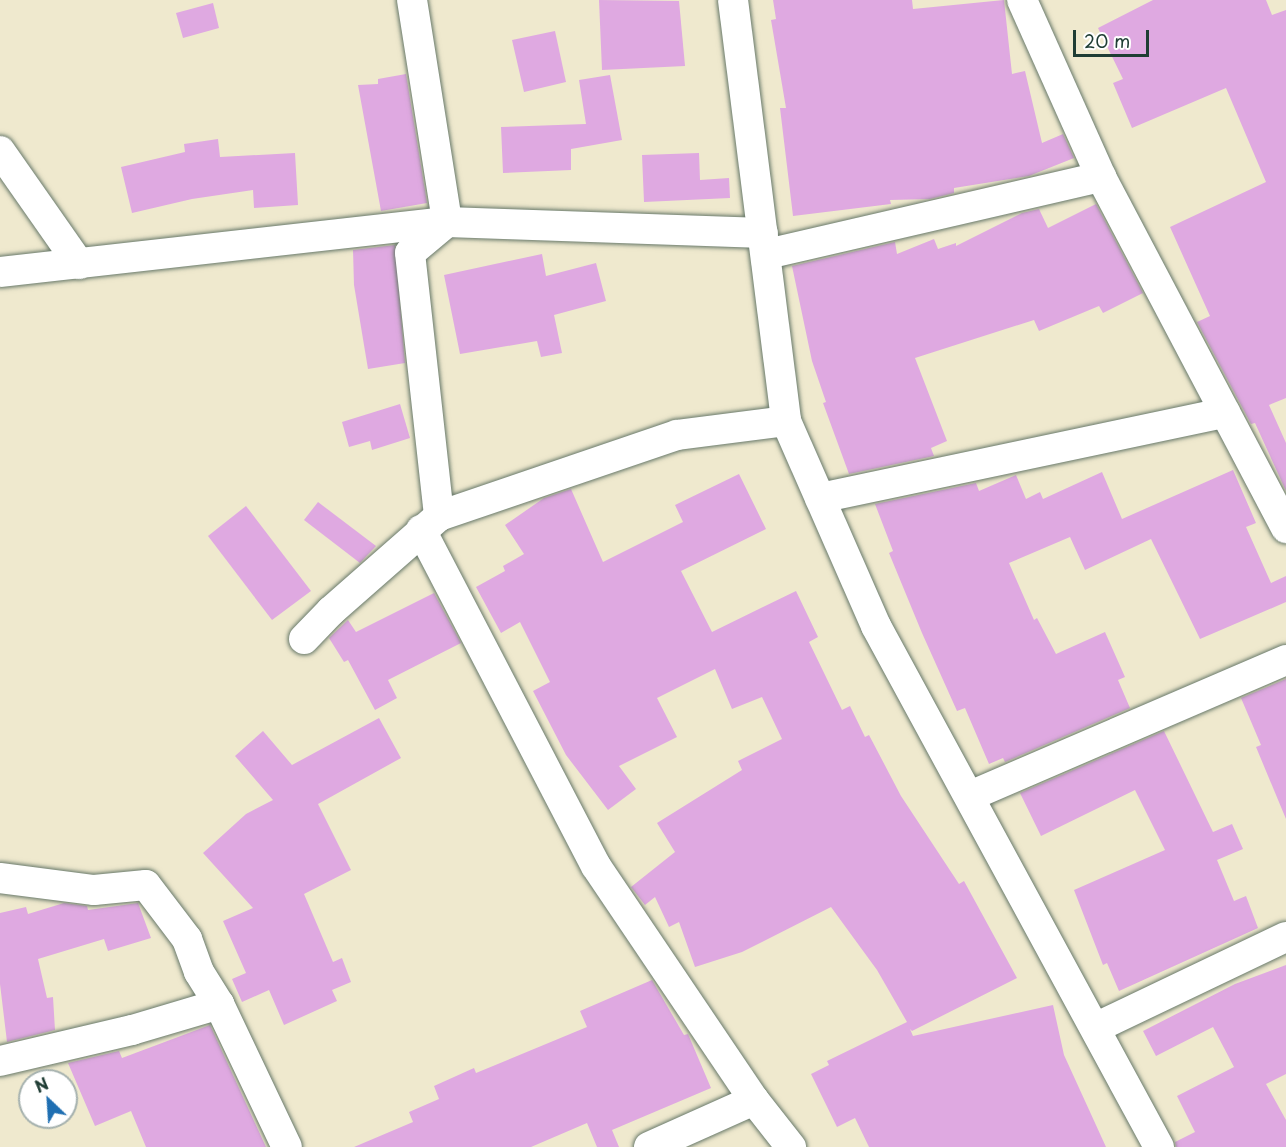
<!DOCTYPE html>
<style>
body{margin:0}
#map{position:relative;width:1286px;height:1147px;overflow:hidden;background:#efe9ce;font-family:"Playpen Sans",sans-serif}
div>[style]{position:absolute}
.building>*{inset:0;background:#dfa9e1}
.roads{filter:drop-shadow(0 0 2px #68796a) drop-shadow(0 0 2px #68796a)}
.minor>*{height:30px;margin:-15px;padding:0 15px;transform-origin:15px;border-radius:15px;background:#fff}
span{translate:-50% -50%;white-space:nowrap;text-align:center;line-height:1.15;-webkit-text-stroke:6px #fff;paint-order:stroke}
.north{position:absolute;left:18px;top:1069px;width:60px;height:60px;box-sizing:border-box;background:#fff;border:2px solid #a5b1ae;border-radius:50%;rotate:335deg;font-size:16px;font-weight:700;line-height:24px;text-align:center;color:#1f3d34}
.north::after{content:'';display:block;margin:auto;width:21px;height:27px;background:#1f6fb2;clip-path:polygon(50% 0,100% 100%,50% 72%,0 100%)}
.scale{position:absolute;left:1073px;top:30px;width:76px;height:27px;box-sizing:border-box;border:3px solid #1f3d34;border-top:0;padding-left:8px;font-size:18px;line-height:21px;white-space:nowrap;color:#1f3d34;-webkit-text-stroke:4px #fff;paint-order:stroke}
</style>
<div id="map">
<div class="building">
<div style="clip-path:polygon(599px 0,679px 1px,685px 66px,602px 70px)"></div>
<div style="clip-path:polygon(773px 0,912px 0,913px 9px,1004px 0,1012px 74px,1025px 71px,1042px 143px,1063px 134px,1074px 158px,1029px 176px,954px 188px,954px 193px,930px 199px,890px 200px,891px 204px,793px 216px,780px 108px,786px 108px,771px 20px,776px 19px)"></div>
<div style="clip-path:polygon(1153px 0,1266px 0,1272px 15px,1286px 10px,1286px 398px,1269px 405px,1286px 443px,1286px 491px,1255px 423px,1251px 424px,1197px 322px,1210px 316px,1170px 227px,1266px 182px,1226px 88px,1132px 128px,1113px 83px,1123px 79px,1098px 28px)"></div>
<div style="clip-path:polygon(213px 3px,219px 28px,183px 38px,176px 13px)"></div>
<div style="clip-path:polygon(555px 31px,566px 82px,524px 92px,512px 40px)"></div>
<div style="clip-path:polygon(406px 74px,427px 203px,381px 211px,358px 85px,378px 84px,378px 79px)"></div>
<div style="clip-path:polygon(610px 75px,622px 140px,571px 149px,571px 170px,503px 173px,501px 127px,586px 124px,579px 80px)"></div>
<div style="clip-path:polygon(218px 139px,220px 157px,295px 153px,298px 205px,254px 208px,253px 190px,192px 199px,132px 213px,121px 167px,185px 152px,184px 144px)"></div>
<div style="clip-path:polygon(699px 153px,700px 180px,729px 178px,730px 198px,644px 202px,642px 155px)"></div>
<div style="clip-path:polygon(1096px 204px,1143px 293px,1103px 313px,1099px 306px,1039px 331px,1034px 320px,915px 358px,947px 441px,931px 448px,934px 456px,849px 474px,823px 403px,826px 402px,812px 361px,792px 266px,895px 242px,897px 254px,934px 239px,938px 249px,956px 243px,956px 246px,1022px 213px,1039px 209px,1048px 228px)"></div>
<div style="clip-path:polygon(395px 245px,405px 363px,368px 369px,354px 285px,353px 250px)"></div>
<div style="clip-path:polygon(542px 254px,546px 276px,596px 263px,606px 301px,554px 315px,562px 353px,541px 357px,537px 341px,460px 354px,444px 275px)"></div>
<div style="clip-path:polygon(400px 404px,410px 438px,372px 450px,370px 441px,349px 447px,342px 422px)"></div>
<div style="clip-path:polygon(1233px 470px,1256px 523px,1246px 527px,1271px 583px,1286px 576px,1286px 602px,1200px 639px,1151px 539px,1085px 570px,1070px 537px,1009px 563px,1034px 620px,1037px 618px,1056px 654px,1105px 632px,1125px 677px,1118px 680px,1130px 708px,1005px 762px,1003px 758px,989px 764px,965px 708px,957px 711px,922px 633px,889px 553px,893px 551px,875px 504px,976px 483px,979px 491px,1016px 475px,1026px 499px,1040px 492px,1043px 499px,1102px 472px,1122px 519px)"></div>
<div style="clip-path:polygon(739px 474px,766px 529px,681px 571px,712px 632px,796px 591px,818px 637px,809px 642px,842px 710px,850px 706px,865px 737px,869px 735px,901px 796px,959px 884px,964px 881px,1017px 978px,912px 1031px,910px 1029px,913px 1036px,1053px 1005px,1064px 1055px,1106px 1147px,869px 1147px,855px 1118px,837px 1127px,811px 1074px,829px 1065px,827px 1061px,907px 1022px,877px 970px,831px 907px,742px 952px,695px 967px,679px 922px,669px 927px,655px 897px,645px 905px,631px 887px,675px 852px,657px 823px,742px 770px,738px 761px,782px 739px,762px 697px,732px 709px,715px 669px,657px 698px,677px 737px,619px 766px,636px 789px,608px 810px,566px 755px,533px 691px,550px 682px,520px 622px,501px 633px,476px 587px,505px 571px,503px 566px,524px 554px,505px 525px,544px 498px,571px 489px,603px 562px,683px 522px,675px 505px)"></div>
<div style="clip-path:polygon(318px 502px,376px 546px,360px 563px,304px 520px)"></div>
<div style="clip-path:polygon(246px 506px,311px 591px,272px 620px,208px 536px)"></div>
<div style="clip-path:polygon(434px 593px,461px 643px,388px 680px,397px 698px,375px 710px,348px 660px,344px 662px,329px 638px,348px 620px,356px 632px)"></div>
<div style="clip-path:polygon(1286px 679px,1286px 819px,1256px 747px,1261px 745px,1241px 698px)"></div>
<div style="clip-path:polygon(379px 718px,401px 758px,318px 804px,351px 870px,304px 894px,333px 962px,342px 958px,351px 982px,332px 990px,337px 1001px,284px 1025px,269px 990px,242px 1002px,232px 979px,246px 973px,223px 921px,253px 908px,203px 853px,246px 814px,273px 800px,235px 756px,263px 731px,292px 765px)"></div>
<div style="clip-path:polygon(1164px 731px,1213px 832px,1232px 824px,1243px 849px,1217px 860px,1234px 901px,1246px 896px,1258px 928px,1119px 991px,1107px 963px,1103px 965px,1074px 890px,1165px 850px,1135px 790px,1041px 836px,1020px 793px)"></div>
<div style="clip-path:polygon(64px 903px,87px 906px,88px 910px,138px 903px,151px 938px,108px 951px,104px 939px,38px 959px,47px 998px,53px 997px,55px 1030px,7px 1042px,0 984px,0 913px,26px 907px,28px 914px)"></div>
<div style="clip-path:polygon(1286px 965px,1286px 1074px,1266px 1084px,1286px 1120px,1286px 1147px,1176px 1147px,1175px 1142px,1195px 1132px,1177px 1096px,1234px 1067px,1213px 1027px,1156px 1056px,1143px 1031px,1235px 984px)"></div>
<div style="clip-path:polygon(652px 980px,684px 1035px,688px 1034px,711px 1088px,612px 1130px,619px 1147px,597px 1147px,587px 1123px,531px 1147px,354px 1147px,413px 1122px,409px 1112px,439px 1099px,434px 1086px,474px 1068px,476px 1073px,587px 1027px,580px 1011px)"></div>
<div style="clip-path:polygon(210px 1025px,266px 1147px,146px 1147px,131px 1111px,95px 1126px,68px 1063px,119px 1051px,122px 1058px)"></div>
</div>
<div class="roads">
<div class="minor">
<div style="left:412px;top:0;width:225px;rotate:81deg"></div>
<div style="left:447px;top:222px;width:48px;rotate:140deg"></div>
<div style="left:410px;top:253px;width:265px;rotate:83.7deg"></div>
<div style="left:733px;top:0;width:424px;rotate:82.8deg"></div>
<div style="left:786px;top:421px;width:224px;rotate:66.3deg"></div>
<div style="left:876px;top:626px;width:593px;rotate:61.49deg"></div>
<div style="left:1022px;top:0;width:194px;rotate:65.9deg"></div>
<div style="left:1101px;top:177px;width:397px;rotate:62.2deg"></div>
<div style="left:0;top:151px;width:138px;rotate:55deg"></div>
<div style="left:767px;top:254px;width:343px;rotate:-13deg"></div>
<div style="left:0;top:272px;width:450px;rotate:-6.4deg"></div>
<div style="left:447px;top:222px;width:316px;rotate:2deg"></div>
<div style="left:820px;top:498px;width:414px;rotate:-11.9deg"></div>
<div style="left:421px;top:530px;width:379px;rotate:62.5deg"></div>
<div style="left:596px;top:866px;width:282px;rotate:56deg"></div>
<div style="left:754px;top:1100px;width:60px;rotate:51.8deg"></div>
<div style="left:304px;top:639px;width:39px;rotate:-46deg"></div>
<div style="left:331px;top:611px;width:144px;rotate:-41.3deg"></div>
<div style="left:439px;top:516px;width:251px;rotate:-18.8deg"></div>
<div style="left:677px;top:435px;width:110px;rotate:-7.3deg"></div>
<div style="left:970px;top:796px;width:344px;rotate:-23.3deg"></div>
<div style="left:0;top:878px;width:95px;rotate:7.3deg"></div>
<div style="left:94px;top:890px;width:52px;rotate:-5.5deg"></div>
<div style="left:146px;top:885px;width:68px;rotate:52.8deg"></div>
<div style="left:187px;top:939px;width:35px;rotate:70deg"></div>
<div style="left:199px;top:972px;width:38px;rotate:58deg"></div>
<div style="left:219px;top:1004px;width:158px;rotate:64.6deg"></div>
<div style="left:1097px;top:1027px;width:209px;rotate:-25.5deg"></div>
<div style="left:0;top:1061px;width:136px;rotate:-13.2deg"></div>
<div style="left:132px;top:1030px;width:91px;rotate:-16.6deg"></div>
<div style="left:649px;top:1147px;width:115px;rotate:-24.1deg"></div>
</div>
</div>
<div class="north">N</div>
<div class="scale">20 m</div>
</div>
